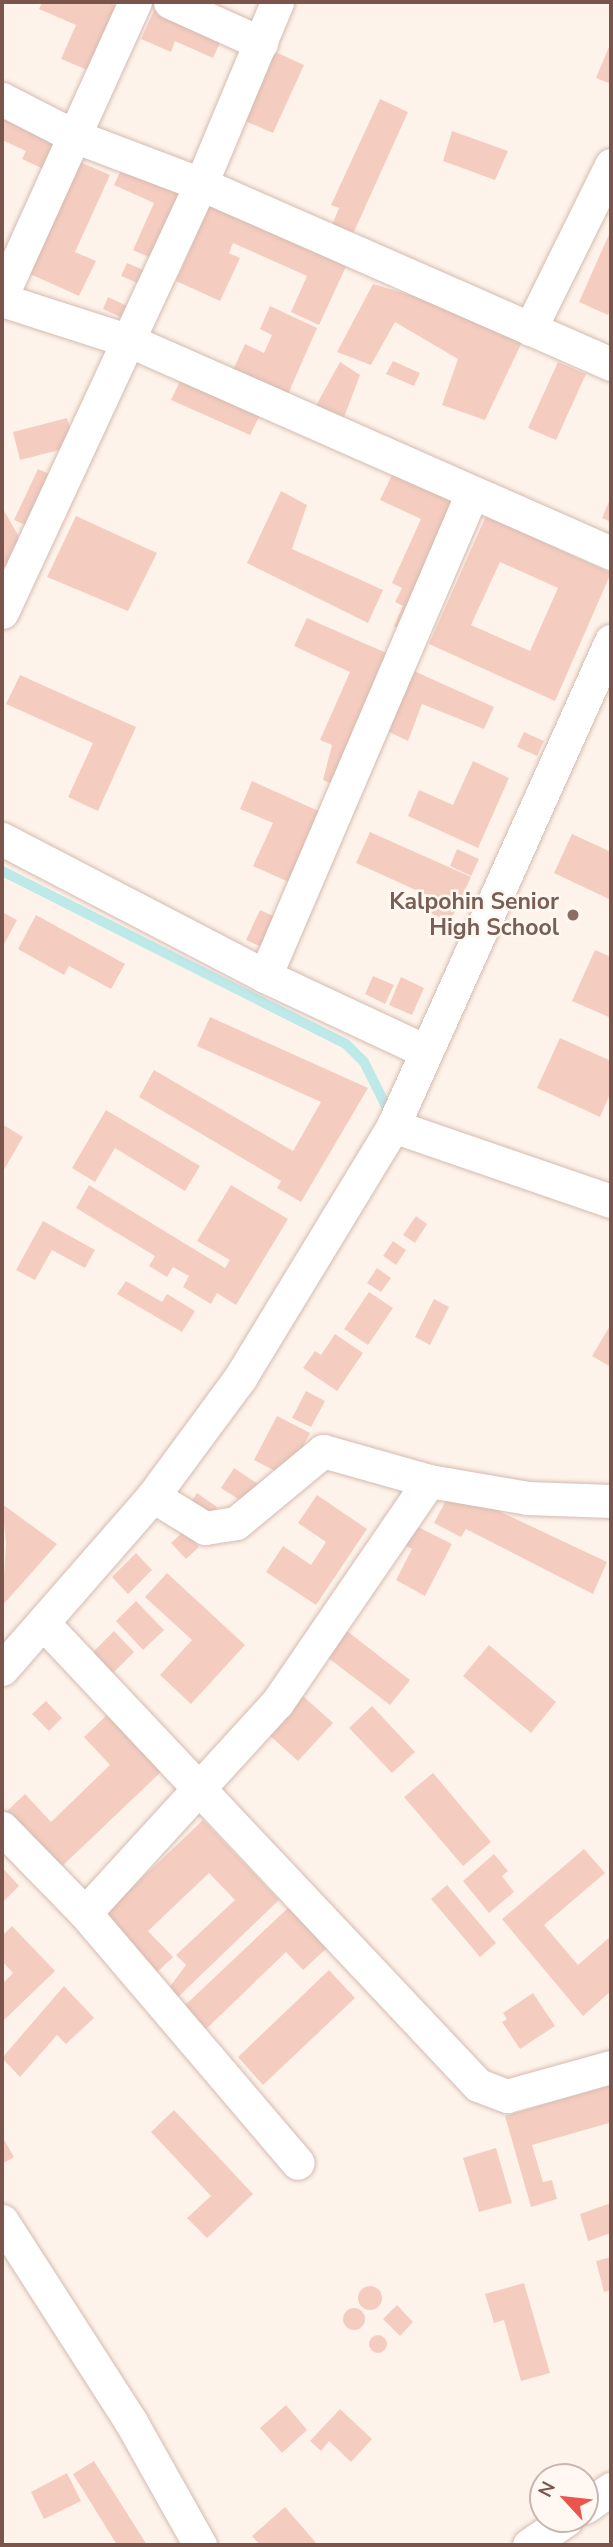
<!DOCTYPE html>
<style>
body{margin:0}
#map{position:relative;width:613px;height:2547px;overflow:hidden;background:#fef3ea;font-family:"Nunito Sans",sans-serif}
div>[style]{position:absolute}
.stream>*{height:10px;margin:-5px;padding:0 5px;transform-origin:5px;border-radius:5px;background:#bde9e8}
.building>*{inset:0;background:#f5cdc0}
.round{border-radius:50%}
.roads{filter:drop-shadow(0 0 2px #d4bbb1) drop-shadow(0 0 2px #d4bbb1)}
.minor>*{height:33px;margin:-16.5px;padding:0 16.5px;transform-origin:16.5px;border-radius:16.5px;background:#fff}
.dots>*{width:19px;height:19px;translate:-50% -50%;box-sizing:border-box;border:4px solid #fff8f2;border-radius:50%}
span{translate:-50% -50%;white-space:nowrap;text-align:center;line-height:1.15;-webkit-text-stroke:5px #fff8f2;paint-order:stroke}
.education-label{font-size:23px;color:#785e54;font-weight:700}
.right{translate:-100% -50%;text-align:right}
.frame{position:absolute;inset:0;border:4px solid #7b544b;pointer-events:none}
.north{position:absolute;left:529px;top:2463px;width:70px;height:70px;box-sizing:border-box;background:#fff8f2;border:2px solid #cab6af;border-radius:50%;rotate:297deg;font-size:19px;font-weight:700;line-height:28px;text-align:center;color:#7b544b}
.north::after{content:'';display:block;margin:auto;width:24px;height:32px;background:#ec554b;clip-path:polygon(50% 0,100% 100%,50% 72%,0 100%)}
</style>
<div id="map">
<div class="stream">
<div style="left:2px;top:871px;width:385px;rotate:26.7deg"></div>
<div style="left:346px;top:1044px;width:25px;rotate:45deg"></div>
<div style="left:364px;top:1062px;width:54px;rotate:63.4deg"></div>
</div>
<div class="building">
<div style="clip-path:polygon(42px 2px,107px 2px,127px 10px,90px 71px,61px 59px,76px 25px,39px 9px)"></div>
<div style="clip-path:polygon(158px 2px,226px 30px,213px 58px,175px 41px,171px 52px,141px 39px)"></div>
<div style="clip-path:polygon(611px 42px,611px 84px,596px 78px)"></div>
<div style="clip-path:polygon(273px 51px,304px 65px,273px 133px,243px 120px)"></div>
<div style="clip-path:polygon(380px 99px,408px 112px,353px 234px,332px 225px,339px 208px,331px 205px)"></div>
<div style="clip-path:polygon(2px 106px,69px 137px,52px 173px,22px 159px,26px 151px,2px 140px)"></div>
<div style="clip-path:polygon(452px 131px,508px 151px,495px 180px,443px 161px)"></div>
<div style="clip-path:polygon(126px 159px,194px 190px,162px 263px,133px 250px,154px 203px,114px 185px)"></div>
<div style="clip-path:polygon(78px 161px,110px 175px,75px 252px,96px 261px,79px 296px,28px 273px)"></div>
<div style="clip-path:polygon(214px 196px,350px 258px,319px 325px,291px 312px,307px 276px,233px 243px,229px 253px,240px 258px,220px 301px,176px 281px)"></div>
<div style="clip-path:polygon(611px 230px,611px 307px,608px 315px,579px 302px)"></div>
<div style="clip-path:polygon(127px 263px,146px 271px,140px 284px,121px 276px)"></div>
<div style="clip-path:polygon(373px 284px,450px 307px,522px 342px,485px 420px,442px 405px,458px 359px,395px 322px,371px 365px,337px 352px)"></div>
<div style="clip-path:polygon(108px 297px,129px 307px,123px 318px,103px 309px)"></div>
<div style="clip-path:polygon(270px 306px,317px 328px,288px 394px,233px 370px,245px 344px,264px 353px,272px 335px,260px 329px)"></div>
<div style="clip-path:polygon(393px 361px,420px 373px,414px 386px,386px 374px)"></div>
<div style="clip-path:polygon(340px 362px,360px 375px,343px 420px,313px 411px)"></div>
<div style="clip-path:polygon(558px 362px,586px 374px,556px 440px,528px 428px)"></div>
<div style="clip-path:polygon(181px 379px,260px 415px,250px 435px,171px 400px)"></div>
<div style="clip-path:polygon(67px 418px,75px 446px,20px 460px,13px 432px)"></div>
<div style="clip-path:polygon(38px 469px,63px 480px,40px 531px,14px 520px)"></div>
<div style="clip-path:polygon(395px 469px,464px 501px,405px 631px,394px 626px,403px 606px,395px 602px,402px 588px,392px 583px,421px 519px,380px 500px)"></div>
<div style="clip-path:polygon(281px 491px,307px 505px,292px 549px,383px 590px,368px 623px,247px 563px)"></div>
<div style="clip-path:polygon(611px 497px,611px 522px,602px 518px)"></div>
<div style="clip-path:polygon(2px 507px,31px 558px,8px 572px,2px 562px)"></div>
<div style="clip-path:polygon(76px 516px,157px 553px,128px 611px,47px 577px)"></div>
<div style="clip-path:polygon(evenodd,486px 516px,611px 573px,555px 701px,429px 644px,486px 516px,500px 562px,558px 588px,530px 651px,471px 625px,500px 562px)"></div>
<div style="clip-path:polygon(307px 618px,393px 656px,334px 785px,323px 780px,332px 745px,320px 740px,350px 672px,294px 646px)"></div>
<div style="clip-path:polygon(405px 667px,494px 707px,484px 729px,422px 704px,408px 741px,379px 727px)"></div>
<div style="clip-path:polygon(20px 675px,136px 727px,98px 811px,68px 797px,93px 743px,6px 704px)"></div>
<div style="clip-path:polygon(524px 732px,544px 741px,537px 756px,517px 747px)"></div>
<div style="clip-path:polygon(473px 761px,509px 778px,478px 848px,408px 816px,419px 790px,453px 805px)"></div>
<div style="clip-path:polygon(252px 781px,323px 813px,291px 883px,253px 866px,273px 823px,240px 809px)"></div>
<div style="clip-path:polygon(370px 832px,471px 877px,450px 922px,421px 909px,427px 895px,356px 863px)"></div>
<div style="clip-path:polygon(572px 834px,611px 852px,611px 900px,554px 873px)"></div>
<div style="clip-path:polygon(457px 849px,479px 859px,471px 876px,450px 866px)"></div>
<div style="clip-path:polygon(260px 910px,284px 921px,271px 951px,246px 940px)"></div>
<div style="clip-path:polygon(2px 912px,17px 920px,2px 948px)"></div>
<div style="clip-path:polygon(36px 915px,125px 964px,111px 989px,69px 966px,64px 975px,18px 949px)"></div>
<div style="clip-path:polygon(595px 950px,611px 957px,611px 1018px,572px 1001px)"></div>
<div style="clip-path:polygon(373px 976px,394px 985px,385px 1004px,365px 994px)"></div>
<div style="clip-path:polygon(401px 977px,424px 988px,412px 1015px,389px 1005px)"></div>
<div style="clip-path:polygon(210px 1017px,368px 1088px,301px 1202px,277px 1188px,281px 1181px,139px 1097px,154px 1070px,293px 1151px,321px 1102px,197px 1046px)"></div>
<div style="clip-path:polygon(560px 1038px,611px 1061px,611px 1092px,600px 1117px,537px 1088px)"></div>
<div style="clip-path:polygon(106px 1110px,200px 1166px,185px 1191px,115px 1148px,95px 1182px,72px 1168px)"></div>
<div style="clip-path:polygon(2px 1124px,23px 1137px,2px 1173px)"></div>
<div style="clip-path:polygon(89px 1185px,225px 1268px,230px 1260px,197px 1241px,231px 1185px,288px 1219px,236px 1305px,217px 1293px,211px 1304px,183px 1287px,189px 1276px,173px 1267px,167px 1277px,149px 1266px,155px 1256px,76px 1208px)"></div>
<div style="clip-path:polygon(416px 1216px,427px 1224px,415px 1243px,403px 1235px)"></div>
<div style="clip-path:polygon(43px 1221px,95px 1250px,85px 1268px,52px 1250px,35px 1280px,16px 1270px)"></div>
<div style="clip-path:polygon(393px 1241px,406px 1250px,396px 1265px,383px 1256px)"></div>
<div style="clip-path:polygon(377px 1268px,391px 1278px,381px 1292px,367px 1283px)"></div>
<div style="clip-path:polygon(126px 1281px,162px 1302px,167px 1294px,195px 1311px,182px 1332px,117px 1294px)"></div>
<div style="clip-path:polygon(369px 1292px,393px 1308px,368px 1345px,344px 1329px)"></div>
<div style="clip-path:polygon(434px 1299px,449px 1307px,430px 1345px,415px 1337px)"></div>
<div style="clip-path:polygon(611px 1324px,611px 1367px,592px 1356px)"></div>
<div style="clip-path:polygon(335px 1334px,363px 1353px,337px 1391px,303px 1368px,315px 1351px,321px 1355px)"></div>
<div style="clip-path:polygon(306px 1391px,325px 1401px,311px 1427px,292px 1418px)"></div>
<div style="clip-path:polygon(277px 1416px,310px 1433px,287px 1477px,254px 1460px)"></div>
<div style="clip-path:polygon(234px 1468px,258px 1484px,246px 1504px,221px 1488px)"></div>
<div style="clip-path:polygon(452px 1489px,607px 1562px,593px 1594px,466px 1529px,461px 1537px,434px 1523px)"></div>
<div style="clip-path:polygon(197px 1493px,217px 1507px,207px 1522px,187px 1509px)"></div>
<div style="clip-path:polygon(317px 1495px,367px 1529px,316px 1605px,266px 1572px,283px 1546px,311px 1565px,326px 1542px,298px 1523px)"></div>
<div style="clip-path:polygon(2px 1504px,57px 1544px,2px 1606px,6px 1544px)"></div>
<div style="clip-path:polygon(414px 1525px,452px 1544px,425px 1596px,396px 1580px,412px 1549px,404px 1545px)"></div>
<div style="clip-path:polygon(184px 1531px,199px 1547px,186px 1559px,171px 1543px)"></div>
<div style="clip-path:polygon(136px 1553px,152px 1570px,128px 1594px,112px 1577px)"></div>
<div style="clip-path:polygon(167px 1573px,245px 1645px,191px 1704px,160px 1675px,192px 1640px,145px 1597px)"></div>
<div style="clip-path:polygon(136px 1601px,164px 1630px,143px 1650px,116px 1621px)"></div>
<div style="clip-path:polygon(114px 1631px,134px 1652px,112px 1674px,92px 1653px)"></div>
<div style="clip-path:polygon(347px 1631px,410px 1680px,390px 1705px,327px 1657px)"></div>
<div style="clip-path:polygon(489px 1645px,556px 1702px,531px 1733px,463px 1676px)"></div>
<div style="clip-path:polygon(303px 1696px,333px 1723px,298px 1761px,268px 1734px)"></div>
<div style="clip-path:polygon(46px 1701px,62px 1718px,49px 1731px,32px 1714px)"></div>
<div style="clip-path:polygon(372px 1706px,415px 1752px,392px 1773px,349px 1728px)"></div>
<div style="clip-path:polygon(108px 1714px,162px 1771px,56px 1872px,3px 1815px,25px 1794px,51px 1822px,110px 1765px,84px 1737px)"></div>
<div style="clip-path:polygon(433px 1773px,491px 1842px,463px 1866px,404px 1797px)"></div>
<div style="clip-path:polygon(203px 1820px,279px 1900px,174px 2001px,166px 1992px,186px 1965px,176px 1955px,235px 1900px,209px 1873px,148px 1931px,173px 1957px,152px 1977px,98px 1920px)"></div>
<div style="clip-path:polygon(584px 1849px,605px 1873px,544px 1925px,578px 1965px,611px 1936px,611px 1991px,583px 2016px,502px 1919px)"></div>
<div style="clip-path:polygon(494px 1854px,508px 1871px,502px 1876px,514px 1892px,489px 1913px,463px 1881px)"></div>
<div style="clip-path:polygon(2px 1867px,19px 1886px,2px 1903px)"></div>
<div style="clip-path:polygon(447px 1885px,496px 1943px,480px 1957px,431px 1899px)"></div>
<div style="clip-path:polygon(289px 1907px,327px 1948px,303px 1970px,286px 1952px,203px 2032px,181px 2009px)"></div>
<div style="clip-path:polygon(12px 1926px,55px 1971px,2px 2022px,2px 1984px,13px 1973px,2px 1961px,2px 1936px)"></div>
<div style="clip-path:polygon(329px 1970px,355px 1998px,263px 2085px,238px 2057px)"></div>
<div style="clip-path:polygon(64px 1986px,94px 2018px,66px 2044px,57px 2035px,20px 2077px,2px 2058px)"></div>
<div style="clip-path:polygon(533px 1993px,555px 2026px,520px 2049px,502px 2022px,507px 2019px,503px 2013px)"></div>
<div style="clip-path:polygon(611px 2085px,611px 2128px,609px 2123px,532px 2145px,543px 2182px,552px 2180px,557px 2199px,531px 2207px,505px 2116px)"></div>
<div style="clip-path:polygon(174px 2110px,253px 2194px,207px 2238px,187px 2218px,211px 2196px,151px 2132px)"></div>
<div style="clip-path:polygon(2px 2136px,14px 2157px,2px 2164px)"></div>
<div style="clip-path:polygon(496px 2148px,512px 2203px,479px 2212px,463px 2158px)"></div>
<div style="clip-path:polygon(611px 2203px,611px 2233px,588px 2241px,580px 2214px)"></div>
<div style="clip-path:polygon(611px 2257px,611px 2290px,604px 2292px,596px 2261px)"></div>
<div style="clip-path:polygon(524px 2283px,550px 2373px,521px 2381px,504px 2320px,494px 2323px,485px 2294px)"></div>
<div class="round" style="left:358px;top:2286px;width:24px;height:24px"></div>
<div style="clip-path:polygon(397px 2305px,413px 2322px,400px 2336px,383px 2319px)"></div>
<div class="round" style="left:343px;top:2308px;width:22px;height:22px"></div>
<div class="round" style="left:369px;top:2335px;width:18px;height:18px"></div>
<div style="clip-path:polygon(286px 2405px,307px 2430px,282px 2453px,260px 2428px)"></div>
<div style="clip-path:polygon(340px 2409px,372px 2439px,351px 2462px,329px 2441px,321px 2451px,310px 2441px)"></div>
<div style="clip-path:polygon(94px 2461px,147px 2545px,117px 2545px,73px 2474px)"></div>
<div style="clip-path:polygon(67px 2473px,81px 2501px,44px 2519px,31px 2492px)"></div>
<div style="clip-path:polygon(285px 2507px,318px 2545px,260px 2545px,252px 2536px)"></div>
</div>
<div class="roads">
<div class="minor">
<div style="left:170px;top:2px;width:100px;rotate:24.3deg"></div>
<div style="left:2px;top:99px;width:81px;rotate:27.2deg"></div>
<div style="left:74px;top:136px;width:136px;rotate:20.7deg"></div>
<div style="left:201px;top:184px;width:448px;rotate:23.7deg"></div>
<div style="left:2px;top:295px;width:322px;rotate:-65.6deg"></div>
<div style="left:2px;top:300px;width:134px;rotate:17.8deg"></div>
<div style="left:130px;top:341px;width:526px;rotate:23.79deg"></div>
<div style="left:530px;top:329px;width:183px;rotate:-63.7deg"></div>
<div style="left:2px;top:612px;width:472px;rotate:-65.1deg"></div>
<div style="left:201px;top:184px;width:197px;rotate:-67.3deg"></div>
<div style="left:2px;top:839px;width:297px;rotate:27.5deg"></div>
<div style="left:265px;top:976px;width:174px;rotate:25.1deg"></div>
<div style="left:265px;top:976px;width:525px;rotate:-66.8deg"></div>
<div style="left:393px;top:1126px;width:231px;rotate:19deg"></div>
<div style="left:153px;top:1496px;width:61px;rotate:31.6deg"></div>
<div style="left:205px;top:1528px;width:31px;rotate:-9deg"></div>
<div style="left:236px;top:1523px;width:113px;rotate:-39.6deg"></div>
<div style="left:323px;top:1451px;width:110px;rotate:15.8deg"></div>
<div style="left:429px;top:1481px;width:99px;rotate:9.8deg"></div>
<div style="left:527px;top:1498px;width:84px;rotate:2deg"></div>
<div style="left:44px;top:1624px;width:633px;rotate:46.73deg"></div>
<div style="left:478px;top:2085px;width:31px;rotate:21deg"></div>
<div style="left:507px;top:2096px;width:108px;rotate:-15.6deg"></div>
<div style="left:2px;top:1669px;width:230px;rotate:-48.9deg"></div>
<div style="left:153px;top:1496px;width:147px;rotate:-53.6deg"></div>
<div style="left:240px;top:1378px;width:295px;rotate:-58.7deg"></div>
<div style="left:393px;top:1126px;width:532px;rotate:-65.8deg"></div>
<div style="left:2px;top:1828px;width:119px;rotate:45.7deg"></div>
<div style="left:85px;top:1913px;width:328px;rotate:49.6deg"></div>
<div style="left:85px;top:1913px;width:285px;rotate:-47.6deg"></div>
<div style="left:277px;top:1703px;width:269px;rotate:-55.6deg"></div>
<div style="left:2px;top:2221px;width:239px;rotate:57.3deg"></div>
<div style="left:131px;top:2422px;width:141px;rotate:60.7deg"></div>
<div style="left:585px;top:2507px;width:32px;rotate:-35deg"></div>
<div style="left:529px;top:2545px;width:46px;rotate:-34.4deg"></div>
</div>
</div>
<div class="dots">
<div style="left:573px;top:915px;background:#8d6e63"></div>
</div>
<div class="education-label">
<span class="right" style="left:559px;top:915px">Kalpohin Senior<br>High School</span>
</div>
<div class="frame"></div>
<div class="north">N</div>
</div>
